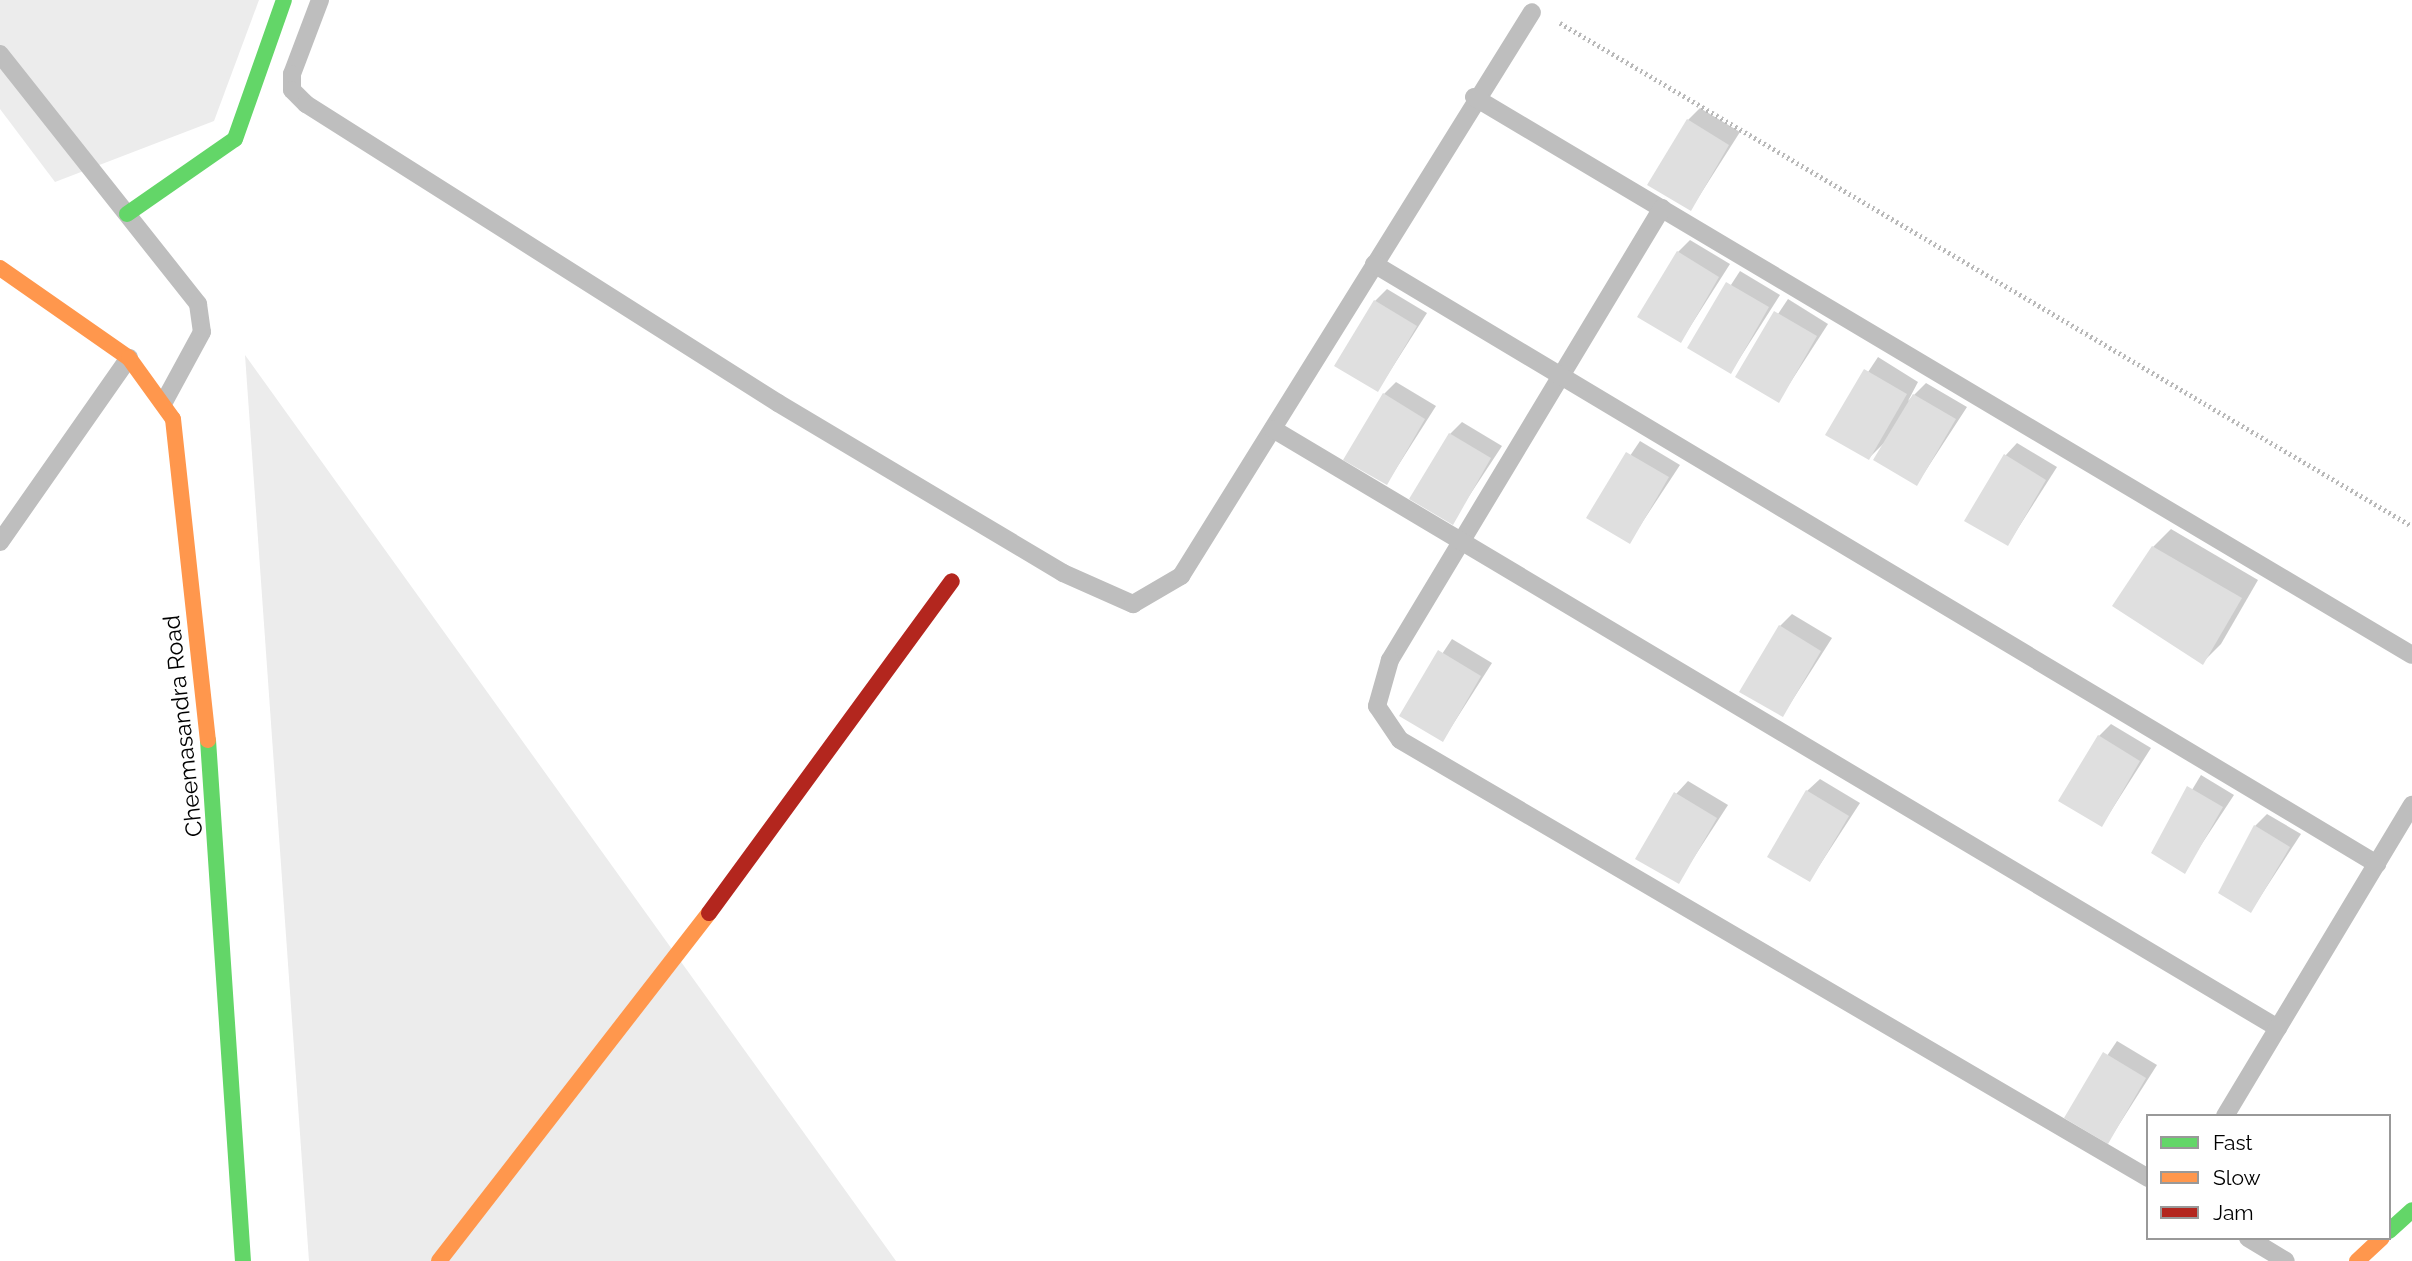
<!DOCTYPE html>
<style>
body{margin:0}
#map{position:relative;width:2412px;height:1261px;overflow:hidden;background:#fff;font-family:Raleway,sans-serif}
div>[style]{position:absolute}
.green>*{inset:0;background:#ececec}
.shadow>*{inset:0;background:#0003}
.building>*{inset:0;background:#dfdfdf}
.path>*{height:4.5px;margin-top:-2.25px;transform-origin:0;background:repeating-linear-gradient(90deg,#b9b9b9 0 2px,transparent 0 5.5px)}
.lane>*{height:18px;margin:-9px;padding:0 9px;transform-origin:9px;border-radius:9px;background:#bebebe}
.fast>*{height:16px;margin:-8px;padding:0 8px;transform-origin:8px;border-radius:8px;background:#63d668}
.slow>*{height:16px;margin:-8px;padding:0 8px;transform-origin:8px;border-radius:8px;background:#ff974d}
.jam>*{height:16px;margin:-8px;padding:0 8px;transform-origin:8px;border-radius:8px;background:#b3261e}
span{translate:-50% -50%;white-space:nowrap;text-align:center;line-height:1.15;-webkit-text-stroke:5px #fff;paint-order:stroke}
.street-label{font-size:23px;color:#000}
.legend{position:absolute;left:2146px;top:1114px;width:245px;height:126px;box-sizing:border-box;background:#fff;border:2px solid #999;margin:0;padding:9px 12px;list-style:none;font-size:21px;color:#000}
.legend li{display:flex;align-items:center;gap:14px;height:35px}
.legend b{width:35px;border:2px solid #999}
</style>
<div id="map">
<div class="green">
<div style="clip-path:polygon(0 0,259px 0,214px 121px,55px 182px,0 109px)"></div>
<div style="clip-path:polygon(245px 355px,896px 1261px,309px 1261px)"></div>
</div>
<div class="shadow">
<div style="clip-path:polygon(1700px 108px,1740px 132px,1691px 209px,1688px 120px)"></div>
<div style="clip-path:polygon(1690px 240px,1730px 264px,1681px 341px,1678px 252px)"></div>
<div style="clip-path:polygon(1740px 271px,1780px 295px,1731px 372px,1690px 348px)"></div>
<div style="clip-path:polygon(1387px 289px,1427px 313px,1378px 390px,1375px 301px)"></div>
<div style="clip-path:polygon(1788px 299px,1828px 324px,1779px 400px,1737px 376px)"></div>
<div style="clip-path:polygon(1878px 357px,1918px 382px,1908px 401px,1926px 383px,1967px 407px,1917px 484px,1884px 443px,1869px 458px,1827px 434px)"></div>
<div style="clip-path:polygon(1396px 382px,1436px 406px,1387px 483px,1384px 394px)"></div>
<div style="clip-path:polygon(1462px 422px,1502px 446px,1452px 522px,1450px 434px)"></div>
<div style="clip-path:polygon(1640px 441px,1680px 465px,1630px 541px,1589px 517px)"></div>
<div style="clip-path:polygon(2017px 443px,2057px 467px,2008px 544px,2005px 456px)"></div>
<div style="clip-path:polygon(2171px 529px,2258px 580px,2221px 644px,2203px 662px,2153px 547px)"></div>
<div style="clip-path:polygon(1792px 614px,1832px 638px,1783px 715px,1780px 626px)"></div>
<div style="clip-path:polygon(1452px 639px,1492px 663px,1443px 740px,1401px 716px)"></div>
<div style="clip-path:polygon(2111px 724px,2151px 748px,2102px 825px,2099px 736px)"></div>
<div style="clip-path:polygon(2201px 775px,2234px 795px,2184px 871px,2154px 853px)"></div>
<div style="clip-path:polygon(1820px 779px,1860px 803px,1810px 880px,1807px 791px)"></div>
<div style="clip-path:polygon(1688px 781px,1728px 805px,1678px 882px,1676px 794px)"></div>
<div style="clip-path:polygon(2267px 814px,2301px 834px,2251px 911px,2255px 826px)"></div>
<div style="clip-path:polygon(2117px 1041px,2157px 1065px,2108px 1142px,2066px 1117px)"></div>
</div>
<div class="building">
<div style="clip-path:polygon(1687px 119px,1729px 145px,1691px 211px,1647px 185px)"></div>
<div style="clip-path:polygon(1677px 251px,1719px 277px,1681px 343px,1637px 317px)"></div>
<div style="clip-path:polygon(1726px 282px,1769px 307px,1731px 374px,1687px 348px)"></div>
<div style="clip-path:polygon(1374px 300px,1417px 326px,1378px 392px,1334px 366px)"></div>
<div style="clip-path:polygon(1774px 311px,1817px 336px,1779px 403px,1735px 377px)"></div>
<div style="clip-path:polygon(1864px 369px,1907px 394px,1869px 460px,1825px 435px)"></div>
<div style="clip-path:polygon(1383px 393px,1425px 419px,1387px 485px,1343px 460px)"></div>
<div style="clip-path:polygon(1913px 394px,1956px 419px,1917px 486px,1873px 460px)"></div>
<div style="clip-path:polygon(1449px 433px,1491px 458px,1453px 525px,1409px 499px)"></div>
<div style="clip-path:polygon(1626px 452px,1669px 477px,1630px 544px,1586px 518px)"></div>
<div style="clip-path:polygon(2004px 454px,2046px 480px,2008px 546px,1964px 521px)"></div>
<div style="clip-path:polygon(2152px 546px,2242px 598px,2203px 665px,2112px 606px)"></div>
<div style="clip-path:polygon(1779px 625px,1821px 651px,1783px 717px,1739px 692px)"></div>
<div style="clip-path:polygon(1438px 650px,1481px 676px,1443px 742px,1399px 716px)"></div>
<div style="clip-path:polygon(2098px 735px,2140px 761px,2102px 827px,2058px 801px)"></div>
<div style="clip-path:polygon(2187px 786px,2223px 807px,2185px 874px,2151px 853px)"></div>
<div style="clip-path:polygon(1806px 790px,1849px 816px,1810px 882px,1767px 857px)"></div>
<div style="clip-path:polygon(1674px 792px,1717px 818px,1679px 884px,1635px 859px)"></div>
<div style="clip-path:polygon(2254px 825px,2290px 847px,2251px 913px,2218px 893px)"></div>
<div style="clip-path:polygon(2103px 1052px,2146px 1078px,2108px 1144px,2064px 1118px)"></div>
</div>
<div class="path">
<div style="left:1560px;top:23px;width:989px;rotate:30.56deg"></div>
</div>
<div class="lane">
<div style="left:320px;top:0;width:79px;rotate:110.7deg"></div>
<div style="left:292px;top:74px;width:16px;rotate:90deg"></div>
<div style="left:292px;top:90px;width:20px;rotate:45deg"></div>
<div style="left:306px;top:104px;width:559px;rotate:32.35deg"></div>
<div style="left:778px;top:403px;width:332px;rotate:30.8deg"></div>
<div style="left:1063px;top:573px;width:77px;rotate:23.9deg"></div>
<div style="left:1133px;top:604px;width:56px;rotate:-30.3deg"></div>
<div style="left:1181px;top:576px;width:664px;rotate:-58.1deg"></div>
<div style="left:0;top:54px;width:319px;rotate:51.6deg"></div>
<div style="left:198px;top:304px;width:28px;rotate:82deg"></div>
<div style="left:202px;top:332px;width:80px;rotate:118.5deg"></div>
<div style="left:1474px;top:97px;width:1091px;rotate:30.75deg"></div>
<div style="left:1662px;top:208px;width:528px;rotate:121.04deg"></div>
<div style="left:1390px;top:660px;width:48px;rotate:105.8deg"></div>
<div style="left:1377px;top:706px;width:41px;rotate:55.9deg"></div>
<div style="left:1400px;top:740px;width:867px;rotate:30.35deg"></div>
<div style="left:1374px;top:264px;width:1169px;rotate:30.89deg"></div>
<div style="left:1273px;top:429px;width:1170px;rotate:30.8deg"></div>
<div style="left:0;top:542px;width:225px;rotate:-55deg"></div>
<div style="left:2225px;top:1116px;width:363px;rotate:-59deg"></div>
<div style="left:2248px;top:1238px;width:44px;rotate:31.2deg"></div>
</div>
<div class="fast">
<div style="left:127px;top:214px;width:131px;rotate:-34.8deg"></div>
<div style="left:235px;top:139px;width:147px;rotate:-70.6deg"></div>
<div style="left:208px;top:740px;width:522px;rotate:86.16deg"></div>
<div style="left:2389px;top:1231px;width:31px;rotate:-42deg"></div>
</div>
<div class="slow">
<div style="left:0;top:268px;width:157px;rotate:34.9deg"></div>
<div style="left:129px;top:358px;width:75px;rotate:54.2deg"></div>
<div style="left:173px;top:419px;width:323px;rotate:83.8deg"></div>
<div style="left:439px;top:1261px;width:440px;rotate:-52.2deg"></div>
<div style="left:2357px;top:1261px;width:34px;rotate:-43deg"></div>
</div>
<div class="jam">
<div style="left:709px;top:913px;width:411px;rotate:-53.8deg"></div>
</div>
<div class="street-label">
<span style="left:183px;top:726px;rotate:-96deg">Cheemasandra Road</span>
</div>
<ul class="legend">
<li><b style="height:9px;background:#63d668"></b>Fast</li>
<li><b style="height:9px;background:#ff974d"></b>Slow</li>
<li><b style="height:9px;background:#b3261e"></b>Jam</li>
</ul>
</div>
